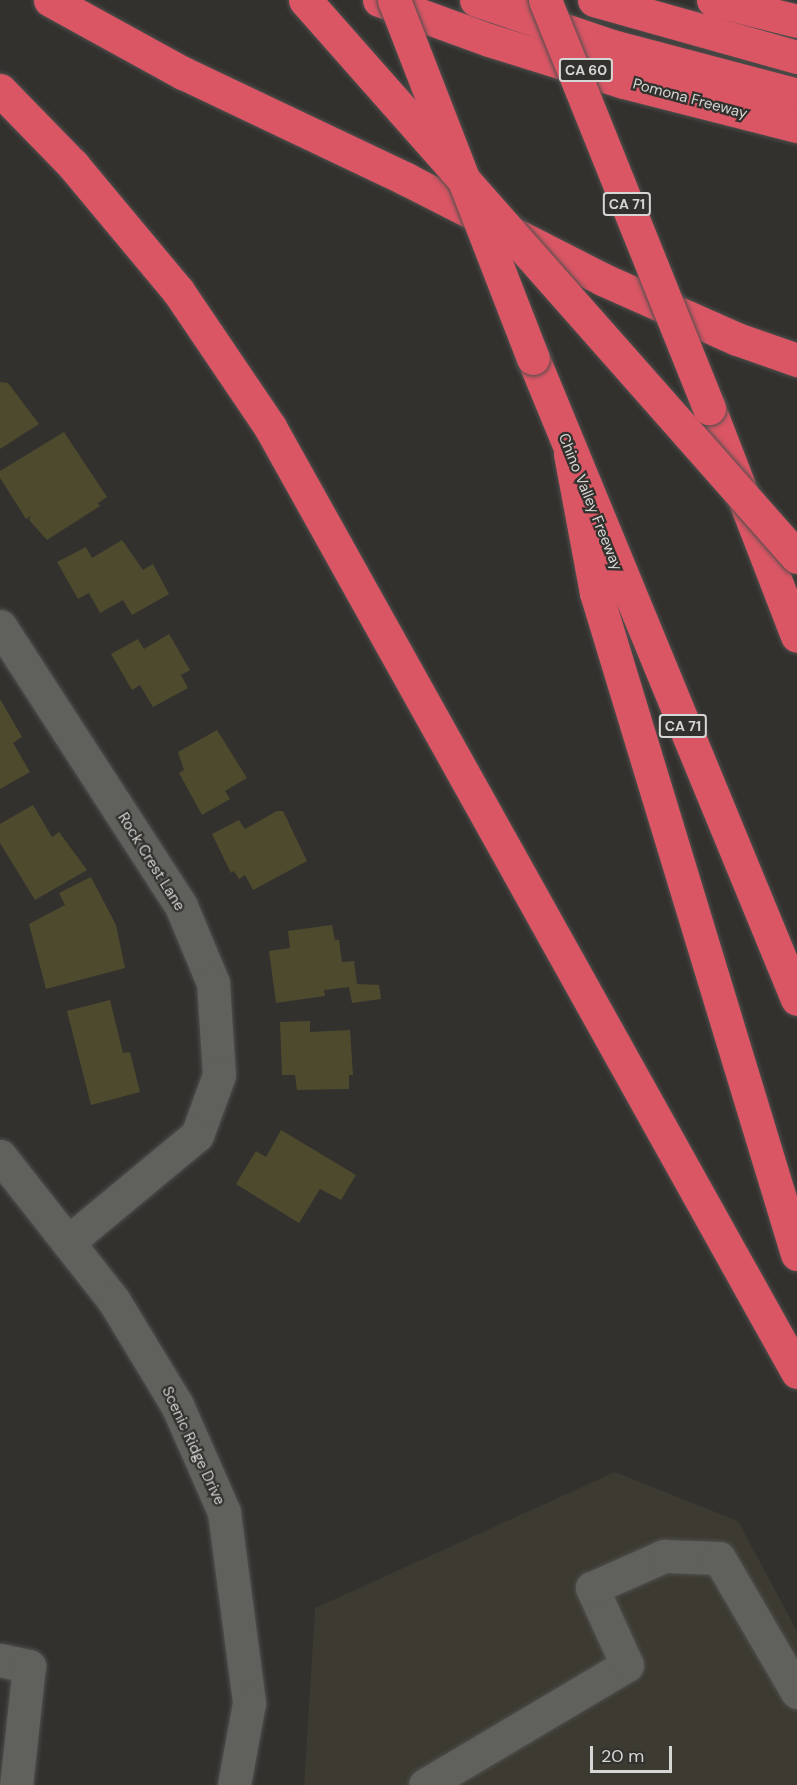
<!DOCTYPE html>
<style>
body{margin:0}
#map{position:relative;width:797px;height:1785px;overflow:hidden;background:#32312e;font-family:"DM Sans",sans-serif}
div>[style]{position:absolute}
.built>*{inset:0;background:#3c3a31}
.building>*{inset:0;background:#4e4a2e}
.roads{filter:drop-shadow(0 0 2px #4f4e4c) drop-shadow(0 0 2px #4f4e4c)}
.minor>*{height:33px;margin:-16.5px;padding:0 16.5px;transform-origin:16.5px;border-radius:16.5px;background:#60605c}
.highway>*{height:33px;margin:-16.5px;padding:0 16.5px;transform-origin:16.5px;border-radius:16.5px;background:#da5665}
.bridges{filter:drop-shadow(0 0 2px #4f4e4c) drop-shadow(0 0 2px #4f4e4c)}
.highway-bridge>*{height:33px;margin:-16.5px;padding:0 16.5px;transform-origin:16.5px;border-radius:16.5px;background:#da5665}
span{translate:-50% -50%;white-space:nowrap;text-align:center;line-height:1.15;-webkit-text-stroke:4.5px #32312e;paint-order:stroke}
.shield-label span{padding:2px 4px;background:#32312e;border:2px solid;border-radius:4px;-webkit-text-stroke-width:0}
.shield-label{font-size:14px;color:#d6d6d4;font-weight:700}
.street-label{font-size:15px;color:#d6d6d4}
.scale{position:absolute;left:590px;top:1746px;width:82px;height:27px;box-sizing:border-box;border:3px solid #d6d6d4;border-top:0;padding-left:8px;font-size:18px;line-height:21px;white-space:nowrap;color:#d6d6d4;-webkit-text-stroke:4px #32312e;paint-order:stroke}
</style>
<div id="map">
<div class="built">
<div style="clip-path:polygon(615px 1472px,738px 1521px,797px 1631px,797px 1785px,304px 1785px,315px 1608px)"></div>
</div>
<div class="building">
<div style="clip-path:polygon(0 382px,8px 383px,39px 424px,0 449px)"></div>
<div style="clip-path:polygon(64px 432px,107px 497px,98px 503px,100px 506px,47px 540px,29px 520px,31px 516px,26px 519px,0 478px,0 471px)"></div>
<div style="clip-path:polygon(122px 540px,143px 570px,153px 564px,169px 594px,132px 615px,123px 600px,100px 613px,89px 593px,78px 599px,57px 562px,86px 547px,92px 558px)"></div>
<div style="clip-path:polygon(169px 634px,190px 670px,181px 675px,188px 688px,153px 707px,140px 685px,132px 690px,111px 654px,138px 639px,144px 649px)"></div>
<div style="clip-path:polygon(0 699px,22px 737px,13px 743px,30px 772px,0 789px)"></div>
<div style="clip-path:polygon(217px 730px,247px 778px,225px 791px,230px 799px,202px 815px,179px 773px,184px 770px,178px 752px)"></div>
<div style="clip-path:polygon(33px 805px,52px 837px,59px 832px,87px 870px,35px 900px,0 843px,0 824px)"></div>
<div style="clip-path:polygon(277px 811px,283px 811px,307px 861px,253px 890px,245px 875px,239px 879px,234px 871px,231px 873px,212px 834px,239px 820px,245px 829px)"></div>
<div style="clip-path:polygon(91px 877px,116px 925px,125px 968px,46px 989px,29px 924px,65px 905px,59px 893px)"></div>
<div style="clip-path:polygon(332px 925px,335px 940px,339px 940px,342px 962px,354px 961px,357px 984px,379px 985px,381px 999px,352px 1003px,349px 987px,324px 990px,325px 996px,276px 1003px,269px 951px,290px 948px,288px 931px)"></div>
<div style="clip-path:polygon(110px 1000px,123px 1053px,130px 1052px,140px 1092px,91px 1105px,67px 1011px)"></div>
<div style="clip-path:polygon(310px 1021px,310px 1032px,350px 1030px,353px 1075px,349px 1075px,349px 1089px,297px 1090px,295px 1075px,282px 1075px,280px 1022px)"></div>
<div style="clip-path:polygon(281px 1130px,356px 1175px,341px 1200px,320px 1189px,299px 1223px,236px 1184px,256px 1151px,266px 1157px)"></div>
</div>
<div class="roads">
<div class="minor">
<div style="left:0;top:626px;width:333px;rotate:57.1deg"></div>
<div style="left:181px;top:906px;width:83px;rotate:67.4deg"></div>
<div style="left:213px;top:983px;width:92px;rotate:86.3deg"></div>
<div style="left:219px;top:1075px;width:64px;rotate:110.1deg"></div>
<div style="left:197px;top:1135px;width:168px;rotate:140.3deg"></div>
<div style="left:0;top:1156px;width:184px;rotate:51.8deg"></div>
<div style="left:114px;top:1301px;width:122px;rotate:58.8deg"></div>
<div style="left:177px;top:1405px;width:117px;rotate:66.3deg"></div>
<div style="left:224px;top:1512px;width:193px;rotate:82.5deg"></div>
<div style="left:249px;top:1703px;width:83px;rotate:100.4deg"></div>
<div style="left:0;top:1660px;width:30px;rotate:12deg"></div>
<div style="left:29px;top:1666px;width:120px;rotate:96.2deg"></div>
<div style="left:425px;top:1785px;width:235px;rotate:-30.7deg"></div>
<div style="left:627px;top:1665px;width:85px;rotate:-114.4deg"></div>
<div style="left:592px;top:1588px;width:79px;rotate:-24deg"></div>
<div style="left:664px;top:1556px;width:55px;rotate:2.1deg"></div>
<div style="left:719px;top:1558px;width:155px;rotate:59.8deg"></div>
</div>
<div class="highway">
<div style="left:50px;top:0;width:152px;rotate:28.8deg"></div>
<div style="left:183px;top:73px;width:247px;rotate:25.4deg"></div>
<div style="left:406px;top:179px;width:220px;rotate:27deg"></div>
<div style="left:602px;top:279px;width:148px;rotate:24deg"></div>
<div style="left:737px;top:339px;width:64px;rotate:19.3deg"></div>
<div style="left:379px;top:0;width:117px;rotate:20deg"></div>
<div style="left:489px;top:40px;width:141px;rotate:17.3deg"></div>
<div style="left:624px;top:82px;width:179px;rotate:14.3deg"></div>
<div style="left:476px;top:0;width:144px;rotate:18.7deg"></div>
<div style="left:612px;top:46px;width:191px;rotate:14.8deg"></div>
<div style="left:594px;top:0;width:211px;rotate:15.7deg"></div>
<div style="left:713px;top:0;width:87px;rotate:14deg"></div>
<div style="left:0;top:90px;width:105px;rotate:45.8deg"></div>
<div style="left:73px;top:165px;width:164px;rotate:50.2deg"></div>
<div style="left:178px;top:291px;width:164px;rotate:55.9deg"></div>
<div style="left:270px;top:427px;width:1082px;rotate:60.85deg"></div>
<div style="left:533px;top:358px;width:693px;rotate:67.62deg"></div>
<div style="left:709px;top:408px;width:244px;rotate:68.9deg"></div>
<div style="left:570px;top:454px;width:141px;rotate:79.4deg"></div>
<div style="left:596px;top:593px;width:691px;rotate:73.09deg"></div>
</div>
</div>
<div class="bridges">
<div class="highway-bridge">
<div style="left:305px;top:0;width:743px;rotate:48.55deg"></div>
<div style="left:394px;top:0;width:384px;rotate:68.8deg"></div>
<div style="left:545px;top:0;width:440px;rotate:68.1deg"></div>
</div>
</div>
<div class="shield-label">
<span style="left:586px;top:70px">CA 60</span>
<span style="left:627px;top:204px">CA 71</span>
<span style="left:683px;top:726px">CA 71</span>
</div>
<div class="street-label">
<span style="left:690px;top:99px;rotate:15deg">Pomona Freeway</span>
<span style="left:590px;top:502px;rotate:68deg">Chino Valley Freeway</span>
<span style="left:151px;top:862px;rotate:58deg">Rock Crest Lane</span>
<span style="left:193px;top:1446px;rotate:65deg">Scenic Ridge Drive</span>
</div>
<div class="scale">20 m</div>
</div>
